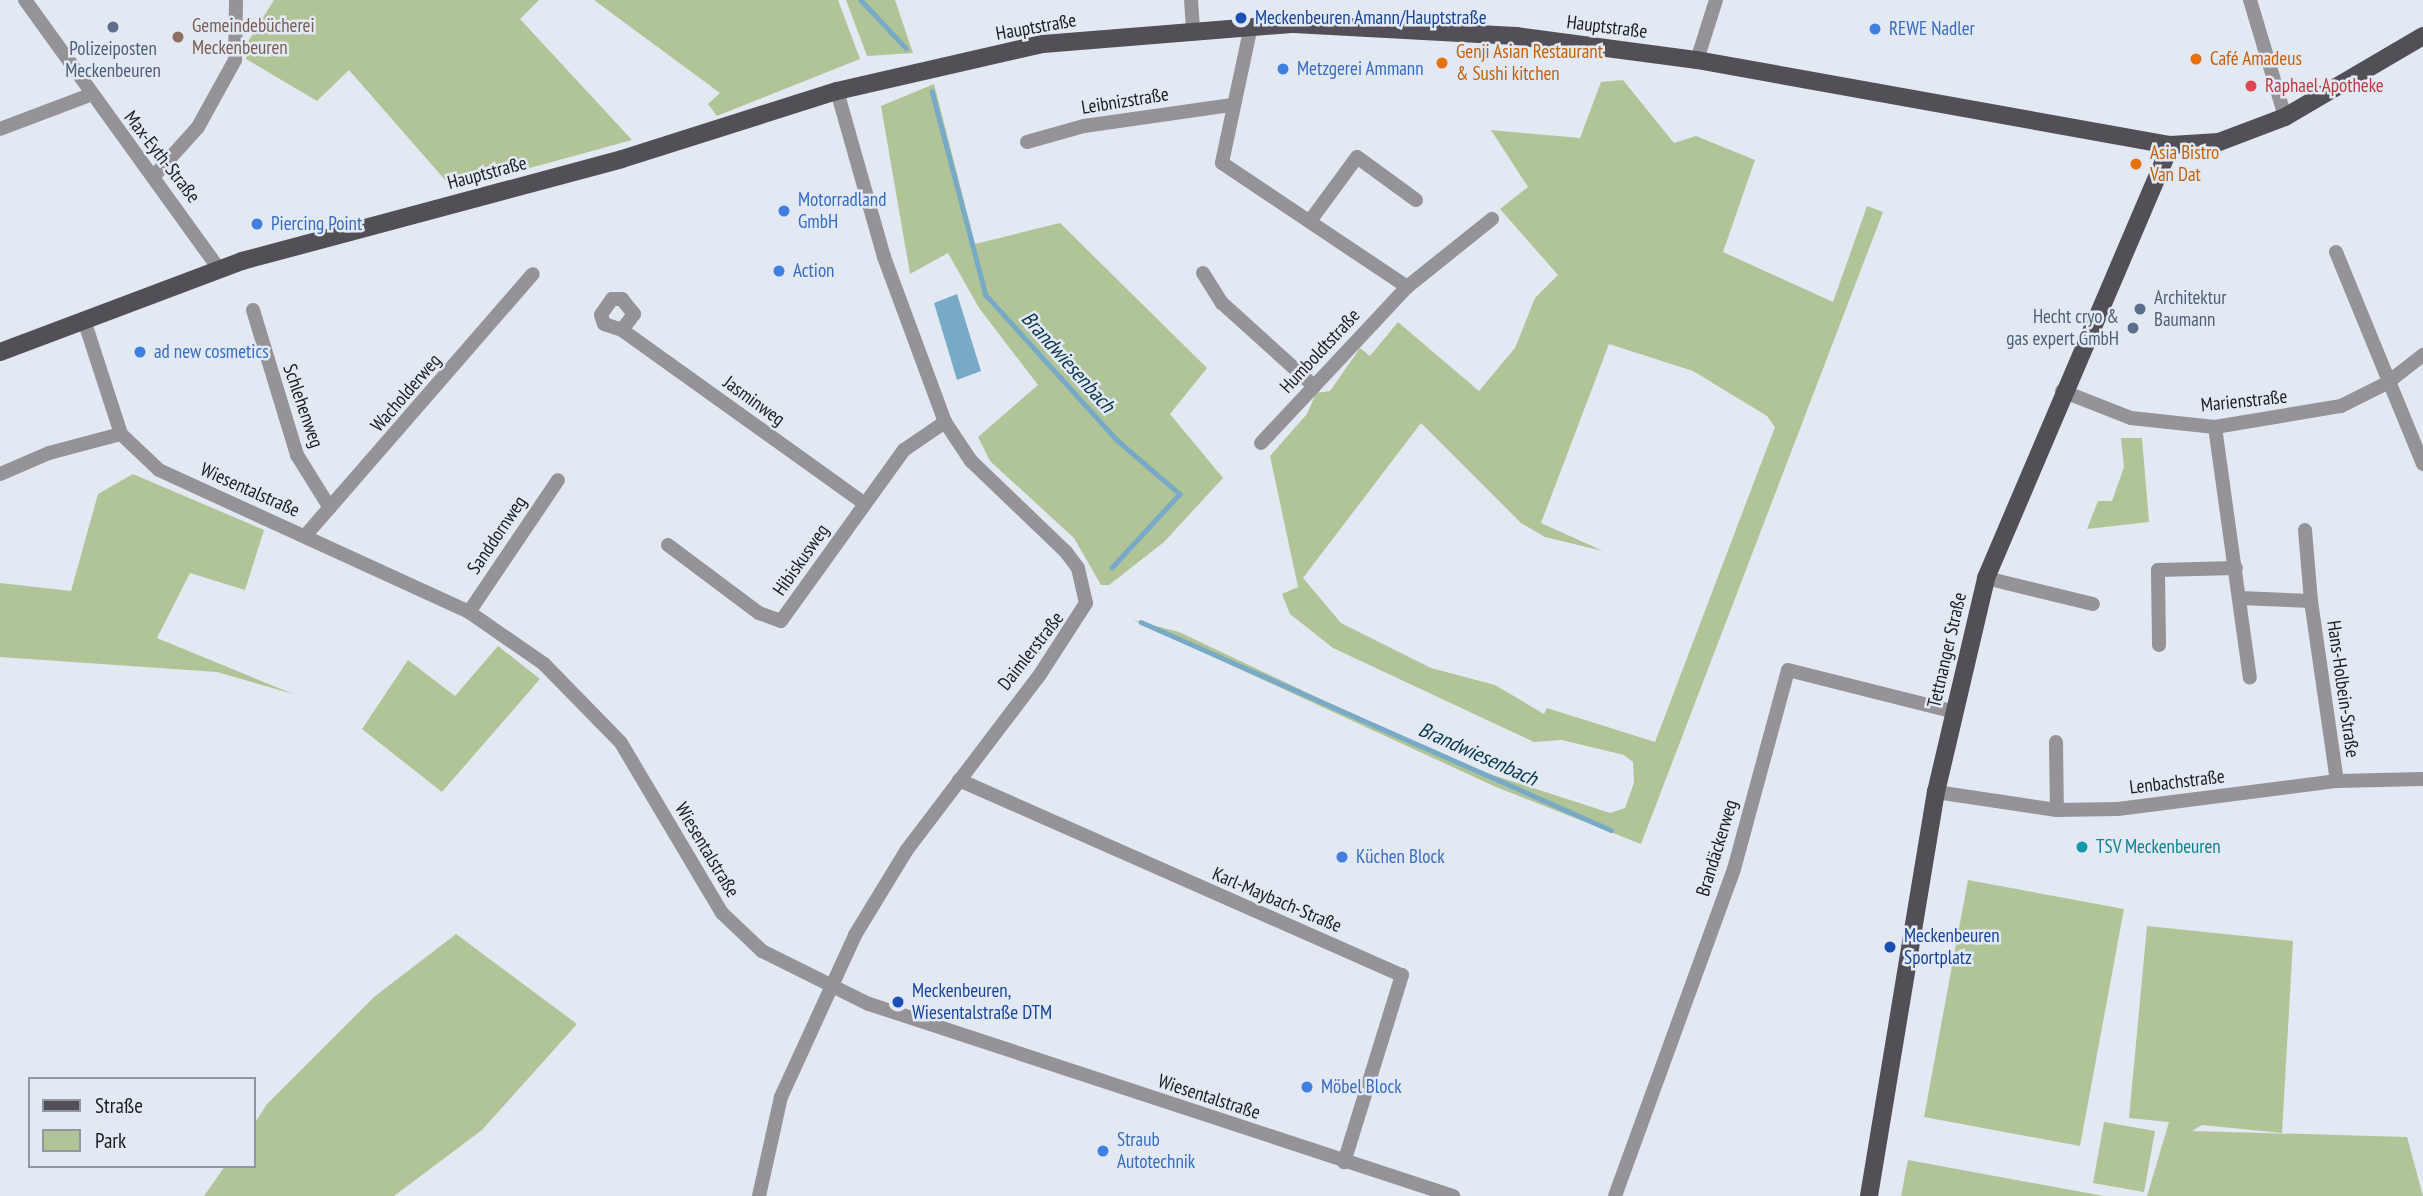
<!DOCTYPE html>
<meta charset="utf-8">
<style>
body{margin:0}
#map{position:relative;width:2423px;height:1196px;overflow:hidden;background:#e2e9f3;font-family:"PT Sans Narrow",sans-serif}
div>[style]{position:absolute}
.green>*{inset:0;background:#b1c498}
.water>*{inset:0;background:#78aac7}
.stream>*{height:4.5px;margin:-2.25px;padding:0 2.25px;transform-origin:2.25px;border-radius:2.25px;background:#78aac7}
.minor>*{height:14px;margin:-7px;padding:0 7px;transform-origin:7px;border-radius:7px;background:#969398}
.major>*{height:18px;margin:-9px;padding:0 9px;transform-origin:9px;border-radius:9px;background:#534f56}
.dots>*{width:19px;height:19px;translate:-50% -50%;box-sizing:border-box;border:4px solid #e2e9f3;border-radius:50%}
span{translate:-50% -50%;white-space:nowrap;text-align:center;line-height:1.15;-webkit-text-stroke:5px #e2e9f3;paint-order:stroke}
.transit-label{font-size:19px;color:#164399}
.left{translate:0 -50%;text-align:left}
.education-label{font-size:19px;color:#785e54}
.street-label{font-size:19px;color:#1a1d20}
.shop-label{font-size:19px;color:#366cbe}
.service-label{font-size:19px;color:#4e5e75}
.right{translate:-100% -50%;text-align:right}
.food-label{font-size:19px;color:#c56008}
.health-label{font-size:19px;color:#be3a42}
.culture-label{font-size:19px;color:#0d838f}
.water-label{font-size:21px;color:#0b374c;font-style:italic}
.legend{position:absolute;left:28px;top:1077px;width:228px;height:91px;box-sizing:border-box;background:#e2e9f3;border:2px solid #92979f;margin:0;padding:9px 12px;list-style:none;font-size:21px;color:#1a1d20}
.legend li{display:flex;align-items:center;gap:14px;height:35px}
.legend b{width:35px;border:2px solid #92979f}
</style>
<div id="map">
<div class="green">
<div style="clip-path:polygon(274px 0,539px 0,520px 19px,632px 140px,453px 189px,349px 70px,317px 101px,246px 59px,249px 40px)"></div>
<div style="clip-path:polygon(594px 0,838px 0,860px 59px,717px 116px,708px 104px,720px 93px)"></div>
<div style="clip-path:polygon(846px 0,895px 0,913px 53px,867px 56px)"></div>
<div style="clip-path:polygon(evenodd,1623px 80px,1674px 143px,1696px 136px,1755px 160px,1723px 252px,1833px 302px,1867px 206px,1883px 212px,1641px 844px,1496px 787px,1133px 620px,1179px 632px,1456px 763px,1610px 813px,1625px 808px,1634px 783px,1633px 762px,1624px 755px,1562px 740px,1534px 742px,1333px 648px,1290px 614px,1282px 594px,1298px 587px,1270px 456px,1307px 414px,1316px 393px,1330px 391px,1360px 348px,1370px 356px,1398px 322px,1479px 391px,1515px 348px,1535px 298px,1558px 275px,1500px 209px,1528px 187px,1491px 130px,1580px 138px,1601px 82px,1623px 80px,1609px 344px,1693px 371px,1767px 416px,1775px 427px,1655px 742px,1547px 708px,1544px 714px,1495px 685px,1431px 668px,1341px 623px,1303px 578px,1421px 423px,1521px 523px,1545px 537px,1603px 551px,1541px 523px,1609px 344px)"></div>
<div style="clip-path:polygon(934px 84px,975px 244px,1060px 223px,1207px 368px,1170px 414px,1223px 478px,1164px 542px,1109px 585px,1101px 585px,1074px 538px,990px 461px,978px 437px,1038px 385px,979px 308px,948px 253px,910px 274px,881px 106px)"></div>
<div style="clip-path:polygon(2121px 438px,2142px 438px,2149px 522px,2087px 529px,2098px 501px,2112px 501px,2124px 467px)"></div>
<div style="clip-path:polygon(133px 474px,264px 530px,245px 590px,190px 573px,157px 638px,293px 694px,217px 672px,0 657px,0 583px,71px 591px,98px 494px)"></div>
<div style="clip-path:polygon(498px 646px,540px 679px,442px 792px,362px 729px,408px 660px,455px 696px)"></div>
<div style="clip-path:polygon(1968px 880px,2124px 909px,2080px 1146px,1924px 1117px)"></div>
<div style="clip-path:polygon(2147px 926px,2293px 941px,2282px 1133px,2202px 1125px,2192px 1131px,2407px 1137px,2423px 1196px,2147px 1196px,2169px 1122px,2129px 1118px)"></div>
<div style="clip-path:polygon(456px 934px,577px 1024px,482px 1130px,394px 1196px,204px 1196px,225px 1166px,254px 1166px,254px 1124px,267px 1104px,374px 997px)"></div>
<div style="clip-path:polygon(2104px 1122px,2155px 1131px,2144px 1192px,2093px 1183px)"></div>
<div style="clip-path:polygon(1908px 1160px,2104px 1196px,1901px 1196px)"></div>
</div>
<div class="water">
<div style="clip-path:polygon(957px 294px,981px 371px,957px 380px,934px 303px)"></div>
</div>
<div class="stream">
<div style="left:861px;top:0;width:66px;rotate:46.8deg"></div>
<div style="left:932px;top:91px;width:211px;rotate:75.2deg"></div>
<div style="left:986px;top:295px;width:195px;rotate:47.9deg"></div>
<div style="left:1117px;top:440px;width:83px;rotate:40.6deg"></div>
<div style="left:1180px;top:494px;width:100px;rotate:132.6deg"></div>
<div style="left:1141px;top:622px;width:514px;rotate:23.87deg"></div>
</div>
<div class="minor">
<div style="left:25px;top:0;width:332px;rotate:54.2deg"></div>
<div style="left:1191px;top:0;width:28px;rotate:86deg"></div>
<div style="left:2250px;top:0;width:122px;rotate:73.3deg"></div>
<div style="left:1251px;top:26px;width:140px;rotate:102deg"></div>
<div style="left:1222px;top:163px;width:223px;rotate:33.8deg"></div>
<div style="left:1407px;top:287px;width:109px;rotate:-38.7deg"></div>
<div style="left:1697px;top:60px;width:63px;rotate:-72.4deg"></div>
<div style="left:0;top:129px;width:96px;rotate:-20.7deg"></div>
<div style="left:1027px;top:142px;width:59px;rotate:-15.7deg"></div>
<div style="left:1084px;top:126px;width:148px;rotate:-8.1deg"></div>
<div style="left:153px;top:177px;width:67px;rotate:-48deg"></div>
<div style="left:198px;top:127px;width:77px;rotate:-61.1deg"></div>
<div style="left:235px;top:60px;width:60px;rotate:-89deg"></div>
<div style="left:1310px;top:221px;width:79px;rotate:-53.7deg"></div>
<div style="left:1357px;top:157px;width:73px;rotate:36.1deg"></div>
<div style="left:2336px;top:252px;width:229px;rotate:67.7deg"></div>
<div style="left:1203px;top:273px;width:36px;rotate:58deg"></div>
<div style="left:1222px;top:303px;width:124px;rotate:42.1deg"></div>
<div style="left:253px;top:310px;width:152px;rotate:73.1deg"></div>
<div style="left:297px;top:455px;width:62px;rotate:58.1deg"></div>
<div style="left:84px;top:320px;width:120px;rotate:72deg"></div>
<div style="left:121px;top:434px;width:52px;rotate:43.5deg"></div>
<div style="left:159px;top:470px;width:341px;rotate:24.6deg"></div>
<div style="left:469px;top:612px;width:91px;rotate:34.7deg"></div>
<div style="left:544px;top:664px;width:110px;rotate:45.7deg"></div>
<div style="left:621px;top:743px;width:198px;rotate:59.3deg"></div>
<div style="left:722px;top:913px;width:55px;rotate:43.5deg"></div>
<div style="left:762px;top:951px;width:119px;rotate:26.4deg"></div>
<div style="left:869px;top:1004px;width:615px;rotate:18.2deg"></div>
<div style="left:622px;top:330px;width:20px;rotate:-53deg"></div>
<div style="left:634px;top:314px;width:19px;rotate:-129deg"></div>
<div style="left:622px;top:299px;width:10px;rotate:180deg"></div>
<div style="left:612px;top:299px;width:19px;rotate:125deg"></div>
<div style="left:601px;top:315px;width:9px;rotate:72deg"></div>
<div style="left:604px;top:324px;width:19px;rotate:18deg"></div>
<div style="left:622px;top:330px;width:297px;rotate:35.6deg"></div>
<div style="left:2062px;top:391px;width:74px;rotate:21.4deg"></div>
<div style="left:2131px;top:418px;width:84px;rotate:6.1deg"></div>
<div style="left:2215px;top:427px;width:128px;rotate:-9.5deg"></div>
<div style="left:2341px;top:406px;width:51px;rotate:-26.6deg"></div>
<div style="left:2387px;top:383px;width:46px;rotate:-37.9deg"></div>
<div style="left:2215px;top:427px;width:253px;rotate:82.1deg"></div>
<div style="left:1261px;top:443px;width:214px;rotate:-46.9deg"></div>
<div style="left:0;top:474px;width:53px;rotate:-23.2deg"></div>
<div style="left:49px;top:453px;width:74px;rotate:-14.8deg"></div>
<div style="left:2305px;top:530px;width:71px;rotate:85.2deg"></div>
<div style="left:305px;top:536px;width:347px;rotate:-49deg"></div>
<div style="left:668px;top:545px;width:114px;rotate:36.8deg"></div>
<div style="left:759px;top:613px;width:23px;rotate:20deg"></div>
<div style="left:781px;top:621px;width:211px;rotate:-54.3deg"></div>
<div style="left:904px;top:450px;width:50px;rotate:-34.3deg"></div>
<div style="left:1986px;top:578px;width:110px;rotate:13.7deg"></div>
<div style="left:2240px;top:598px;width:71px;rotate:2.4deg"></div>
<div style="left:2311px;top:601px;width:182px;rotate:81.8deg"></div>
<div style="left:469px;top:612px;width:159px;rotate:-56deg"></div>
<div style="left:2159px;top:645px;width:75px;rotate:-90.8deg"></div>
<div style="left:2158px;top:570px;width:78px;rotate:-1.5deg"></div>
<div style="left:2056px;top:742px;width:68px;rotate:89.2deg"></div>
<div style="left:959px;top:780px;width:484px;rotate:23.8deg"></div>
<div style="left:1402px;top:975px;width:196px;rotate:107.2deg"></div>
<div style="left:1936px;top:792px;width:122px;rotate:8.5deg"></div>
<div style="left:2057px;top:810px;width:61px;rotate:-0.9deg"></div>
<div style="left:2118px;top:809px;width:221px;rotate:-7.3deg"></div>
<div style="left:2337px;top:781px;width:86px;rotate:-1.3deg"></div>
<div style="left:759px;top:1196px;width:101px;rotate:-77.5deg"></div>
<div style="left:781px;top:1097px;width:178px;rotate:-65.4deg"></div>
<div style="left:855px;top:935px;width:98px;rotate:-58.7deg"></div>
<div style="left:906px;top:851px;width:220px;rotate:-52.8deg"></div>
<div style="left:1039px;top:676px;width:87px;rotate:-57.2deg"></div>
<div style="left:1086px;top:603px;width:36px;rotate:-103deg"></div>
<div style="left:1078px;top:568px;width:20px;rotate:-127deg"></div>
<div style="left:1066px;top:552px;width:132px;rotate:-136.2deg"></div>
<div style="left:971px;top:461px;width:47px;rotate:-123.7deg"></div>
<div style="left:945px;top:422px;width:176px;rotate:-110.3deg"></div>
<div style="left:884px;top:257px;width:173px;rotate:-105.8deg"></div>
<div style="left:1615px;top:1196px;width:348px;rotate:-70deg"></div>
<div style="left:1734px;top:869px;width:206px;rotate:-74.8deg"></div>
<div style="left:1788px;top:670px;width:172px;rotate:14.1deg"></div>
</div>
<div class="major">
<div style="left:0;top:352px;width:259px;rotate:-20.6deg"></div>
<div style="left:242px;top:261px;width:393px;rotate:-15deg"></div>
<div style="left:622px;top:159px;width:225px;rotate:-17.6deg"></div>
<div style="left:837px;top:91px;width:211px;rotate:-12.9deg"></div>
<div style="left:1043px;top:44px;width:252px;rotate:-4.6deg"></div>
<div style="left:1294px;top:24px;width:222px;rotate:3.1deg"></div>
<div style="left:1516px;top:36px;width:183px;rotate:7.6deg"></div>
<div style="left:1697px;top:60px;width:482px;rotate:10.2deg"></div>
<div style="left:2171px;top:145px;width:48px;rotate:-3.6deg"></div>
<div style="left:2219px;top:142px;width:71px;rotate:-20.7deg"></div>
<div style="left:2285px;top:117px;width:160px;rotate:-30.4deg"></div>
<div style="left:1869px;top:1196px;width:410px;rotate:-80.6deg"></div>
<div style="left:1936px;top:792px;width:220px;rotate:-76.8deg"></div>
<div style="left:1986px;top:578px;width:471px;rotate:-66.9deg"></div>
</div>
<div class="dots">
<div style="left:1241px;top:18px;background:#1a4fb4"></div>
<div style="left:113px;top:27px;background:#5c6f8a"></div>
<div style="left:1875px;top:29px;background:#3f7fe0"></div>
<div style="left:178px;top:37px;background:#8d6e63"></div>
<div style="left:2196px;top:59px;background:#e8710a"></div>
<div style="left:1442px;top:63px;background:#e8710a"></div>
<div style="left:1283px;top:69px;background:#3f7fe0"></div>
<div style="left:2251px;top:86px;background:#e0444e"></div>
<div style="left:2136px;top:164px;background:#e8710a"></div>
<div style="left:784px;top:211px;background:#3f7fe0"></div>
<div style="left:257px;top:224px;background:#3f7fe0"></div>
<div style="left:779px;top:271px;background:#3f7fe0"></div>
<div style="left:2140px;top:309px;background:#5c6f8a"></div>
<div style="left:2133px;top:328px;background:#5c6f8a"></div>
<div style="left:140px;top:352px;background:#3f7fe0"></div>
<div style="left:2082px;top:847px;background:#0f9aa8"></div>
<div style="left:1342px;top:857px;background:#3f7fe0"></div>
<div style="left:1890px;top:947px;background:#1a4fb4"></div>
<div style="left:898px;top:1002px;background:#1a4fb4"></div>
<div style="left:1307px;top:1087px;background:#3f7fe0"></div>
<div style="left:1103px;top:1151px;background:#3f7fe0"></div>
</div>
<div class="transit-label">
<span class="left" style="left:1255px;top:18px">Meckenbeuren Amann/Hauptstraße</span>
<span class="left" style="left:1904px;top:947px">Meckenbeuren<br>Sportplatz</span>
<span class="left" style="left:912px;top:1002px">Meckenbeuren,<br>Wiesentalstraße DTM</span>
</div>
<div class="education-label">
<span class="left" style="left:192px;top:37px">Gemeindebücherei<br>Meckenbeuren</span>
</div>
<div class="street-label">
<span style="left:1036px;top:27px;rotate:-10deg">Hauptstraße</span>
<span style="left:1607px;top:27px;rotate:7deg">Hauptstraße</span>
<span style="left:1125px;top:101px;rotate:-9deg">Leibnizstraße</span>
<span style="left:162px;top:157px;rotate:52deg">Max-Eyth-Straße</span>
<span style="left:487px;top:173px;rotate:-15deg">Hauptstraße</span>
<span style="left:1320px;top:351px;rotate:-47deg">Humboldtstraße</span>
<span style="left:406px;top:393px;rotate:-49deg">Wacholderweg</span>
<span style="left:754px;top:401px;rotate:36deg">Jasminweg</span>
<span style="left:2244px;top:401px;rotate:-6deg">Marienstraße</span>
<span style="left:303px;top:406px;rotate:71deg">Schlehenweg</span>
<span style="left:250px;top:490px;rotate:24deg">Wiesentalstraße</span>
<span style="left:497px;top:535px;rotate:-56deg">Sanddornweg</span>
<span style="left:801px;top:560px;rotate:-55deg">Hibiskusweg</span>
<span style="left:1947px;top:650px;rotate:-77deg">Tettnanger Straße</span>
<span style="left:1031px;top:651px;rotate:-52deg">Daimlerstraße</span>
<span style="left:2343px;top:689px;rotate:82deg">Hans-Holbein-Straße</span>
<span style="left:2177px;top:782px;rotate:-7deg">Lenbachstraße</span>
<span style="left:1717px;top:848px;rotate:-73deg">Brandäckerweg</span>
<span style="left:707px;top:850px;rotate:59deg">Wiesentalstraße</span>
<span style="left:1277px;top:900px;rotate:23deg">Karl-Maybach-Straße</span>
<span style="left:1209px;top:1097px;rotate:18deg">Wiesentalstraße</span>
</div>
<div class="shop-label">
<span class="left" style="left:1889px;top:29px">REWE Nadler</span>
<span class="left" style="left:1297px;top:69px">Metzgerei Ammann</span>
<span class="left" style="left:798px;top:211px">Motorradland<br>GmbH</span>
<span class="left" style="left:271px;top:224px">Piercing Point</span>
<span class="left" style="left:793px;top:271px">Action</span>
<span class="left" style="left:154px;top:352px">ad new cosmetics</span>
<span class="left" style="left:1356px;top:857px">Küchen Block</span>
<span class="left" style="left:1321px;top:1087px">Möbel Block</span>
<span class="left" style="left:1117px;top:1151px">Straub<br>Autotechnik</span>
</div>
<div class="service-label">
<span style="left:113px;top:60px">Polizeiposten<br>Meckenbeuren</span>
<span class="left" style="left:2154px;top:309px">Architektur<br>Baumann</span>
<span class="right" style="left:2119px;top:328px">Hecht cryo &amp;<br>gas expert GmbH</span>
</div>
<div class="food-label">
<span class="left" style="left:1456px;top:63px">Genji Asian Restaurant<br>&amp; Sushi kitchen</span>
<span class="left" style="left:2210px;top:59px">Café Amadeus</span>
<span class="left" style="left:2150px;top:164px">Asia Bistro<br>Van Dat</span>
</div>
<div class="health-label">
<span class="left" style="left:2265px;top:86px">Raphael Apotheke</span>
</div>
<div class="culture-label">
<span class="left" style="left:2096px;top:847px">TSV Meckenbeuren</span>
</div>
<div class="water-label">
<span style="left:1068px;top:362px;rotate:48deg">Brandwiesenbach</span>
<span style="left:1478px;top:754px;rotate:24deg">Brandwiesenbach</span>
</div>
<ul class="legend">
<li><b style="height:9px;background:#534f56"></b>Straße</li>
<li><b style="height:19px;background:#b1c498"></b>Park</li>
</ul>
</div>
